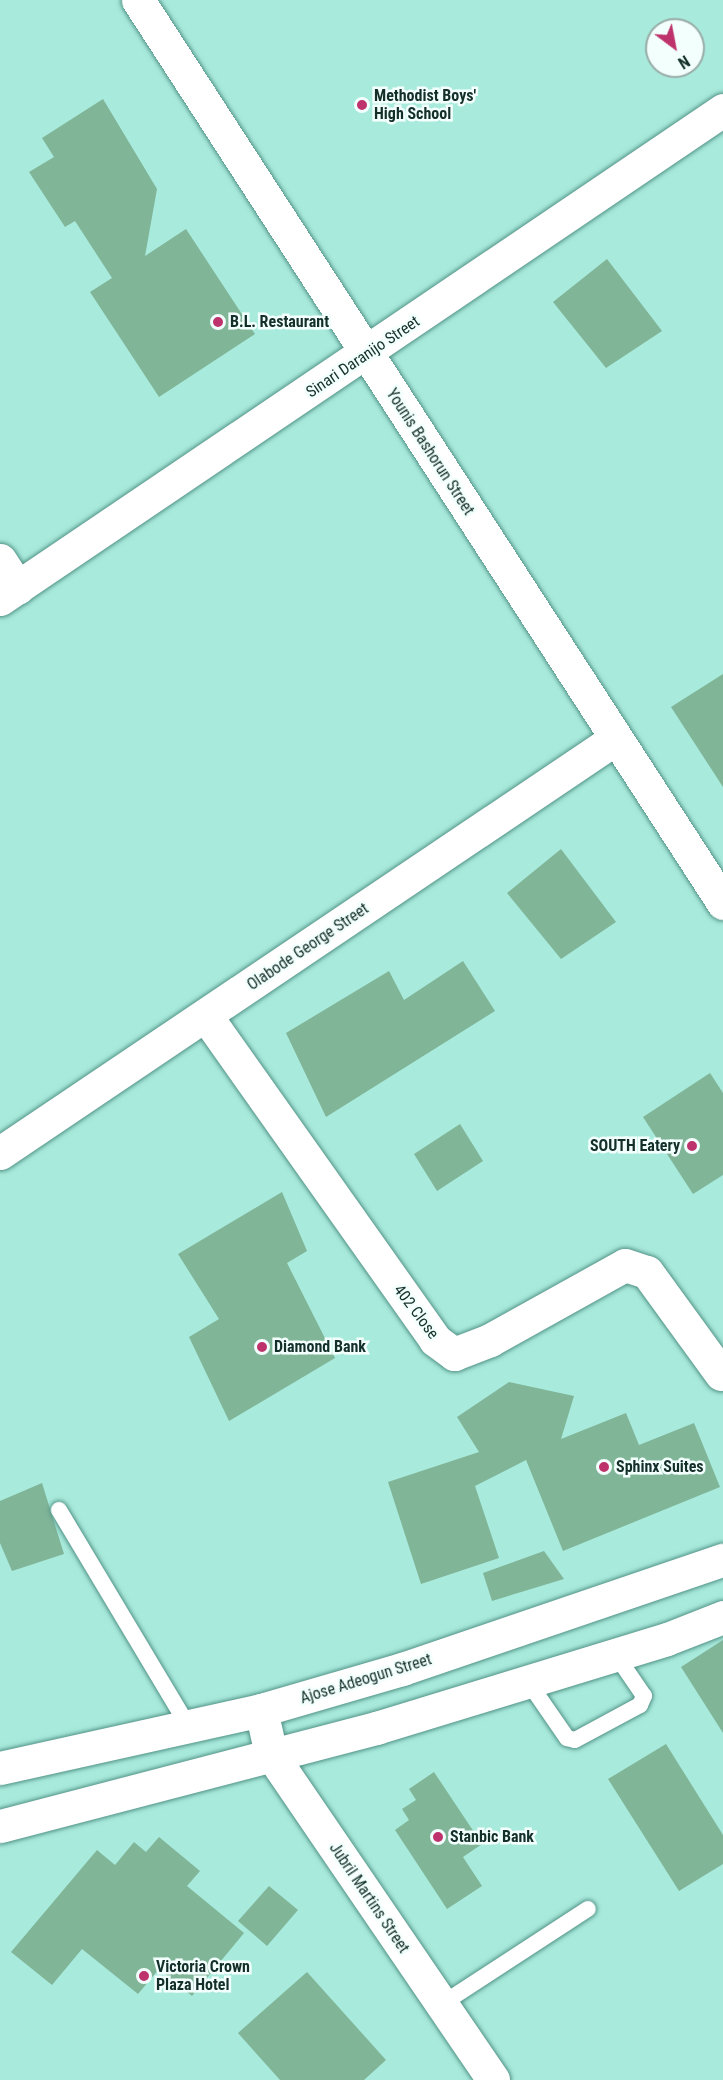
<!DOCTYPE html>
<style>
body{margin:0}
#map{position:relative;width:723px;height:2080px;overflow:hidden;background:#a8eadc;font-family:"Roboto Condensed",sans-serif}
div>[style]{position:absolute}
.building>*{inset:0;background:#80b598}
.roads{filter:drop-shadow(0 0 2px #539387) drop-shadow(0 0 2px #539387)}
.service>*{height:16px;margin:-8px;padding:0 8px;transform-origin:8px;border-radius:8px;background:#fff}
.minor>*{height:33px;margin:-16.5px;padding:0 16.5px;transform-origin:16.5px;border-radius:16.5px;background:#fff}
.tertiary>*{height:33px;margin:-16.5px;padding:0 16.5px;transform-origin:16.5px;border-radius:16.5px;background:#fff}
.dots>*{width:16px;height:16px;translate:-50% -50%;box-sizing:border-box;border:3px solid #f2fffc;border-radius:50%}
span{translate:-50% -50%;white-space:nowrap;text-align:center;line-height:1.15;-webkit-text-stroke:5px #f2fffc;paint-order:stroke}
.poi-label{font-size:16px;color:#142f2a;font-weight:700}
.left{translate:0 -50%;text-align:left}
.right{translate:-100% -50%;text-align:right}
.street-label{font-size:16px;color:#142f2a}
.north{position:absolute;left:645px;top:18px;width:60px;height:60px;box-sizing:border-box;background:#f2fffc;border:2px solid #99aca8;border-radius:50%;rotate:148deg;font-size:16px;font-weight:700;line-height:24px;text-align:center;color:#142f2a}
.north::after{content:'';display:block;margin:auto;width:21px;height:27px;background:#be336c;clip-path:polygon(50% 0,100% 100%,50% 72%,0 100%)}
</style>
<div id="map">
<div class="building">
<div style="clip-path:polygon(103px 99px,157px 189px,145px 256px,186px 229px,255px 334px,159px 397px,90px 292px,112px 278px,75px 221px,65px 227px,29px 172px,54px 157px,42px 138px)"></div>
<div style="clip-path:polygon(607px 259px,662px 331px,606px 368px,553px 302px)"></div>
<div style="clip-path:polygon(723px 674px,723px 787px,671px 707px)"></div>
<div style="clip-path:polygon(561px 849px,616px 922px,561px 959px,507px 893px)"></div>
<div style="clip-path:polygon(463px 961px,495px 1011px,326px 1117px,286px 1033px,389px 971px,404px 1000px)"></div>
<div style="clip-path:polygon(710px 1073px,723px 1093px,723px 1175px,693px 1194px,643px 1117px)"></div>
<div style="clip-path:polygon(460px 1124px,483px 1161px,437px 1191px,414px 1154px)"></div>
<div style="clip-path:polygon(282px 1192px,307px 1251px,287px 1263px,335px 1358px,229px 1421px,189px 1337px,219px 1319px,178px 1254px)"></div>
<div style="clip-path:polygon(509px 1382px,574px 1396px,561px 1439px,626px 1413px,639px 1445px,694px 1423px,720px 1487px,563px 1551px,526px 1460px,475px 1486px,499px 1558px,421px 1584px,388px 1482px,479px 1452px,457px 1417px)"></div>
<div style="clip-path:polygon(42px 1483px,64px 1554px,12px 1571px,0 1543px,0 1501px)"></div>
<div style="clip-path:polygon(544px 1551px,564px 1579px,492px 1601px,483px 1573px)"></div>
<div style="clip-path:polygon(723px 1640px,723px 1733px,681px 1667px)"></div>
<div style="clip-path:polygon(666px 1744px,723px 1835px,723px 1864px,679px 1891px,608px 1779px)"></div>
<div style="clip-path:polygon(434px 1772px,482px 1844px,463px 1857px,482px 1886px,447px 1909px,395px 1830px,409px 1820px,402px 1809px,416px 1800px,409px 1789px)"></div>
<div style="clip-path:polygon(159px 1837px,200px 1871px,187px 1886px,244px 1933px,192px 1996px,159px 1969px,138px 1994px,82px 1949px,52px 1985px,11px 1952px,97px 1850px,115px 1865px,134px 1842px,146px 1852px)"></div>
<div style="clip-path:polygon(269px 1886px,298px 1910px,267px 1946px,238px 1921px)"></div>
<div style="clip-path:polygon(307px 1972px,386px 2060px,364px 2080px,280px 2080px,238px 2033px)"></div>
</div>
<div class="roads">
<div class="service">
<div style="left:59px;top:1510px;width:249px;rotate:59.1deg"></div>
<div style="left:529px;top:1683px;width:67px;rotate:55.4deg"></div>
<div style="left:567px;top:1738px;width:8px;rotate:14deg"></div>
<div style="left:575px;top:1740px;width:74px;rotate:-28.3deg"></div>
<div style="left:640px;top:1705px;width:10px;rotate:-66deg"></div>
<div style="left:644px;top:1696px;width:50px;rotate:-124.3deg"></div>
<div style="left:442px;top:2004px;width:174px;rotate:-33.1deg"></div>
</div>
<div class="minor">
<div style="left:138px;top:0;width:1076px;rotate:57.06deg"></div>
<div style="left:0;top:560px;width:33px;rotate:57deg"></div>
<div style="left:0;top:599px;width:873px;rotate:-34.07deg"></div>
<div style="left:206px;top:1016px;width:397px;rotate:54.7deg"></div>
<div style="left:435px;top:1340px;width:24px;rotate:36deg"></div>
<div style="left:454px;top:1354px;width:39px;rotate:-21deg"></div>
<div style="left:490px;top:1340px;width:154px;rotate:-29.1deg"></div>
<div style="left:625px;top:1265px;width:23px;rotate:18deg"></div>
<div style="left:647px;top:1272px;width:126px;rotate:54deg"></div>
<div style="left:0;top:1153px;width:741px;rotate:-33.95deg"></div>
<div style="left:261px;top:1710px;width:45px;rotate:77.2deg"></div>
<div style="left:271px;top:1754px;width:394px;rotate:55.7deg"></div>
</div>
<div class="tertiary">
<div style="left:0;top:1768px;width:267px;rotate:-12.5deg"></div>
<div style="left:261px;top:1710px;width:147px;rotate:-16.2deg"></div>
<div style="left:402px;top:1669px;width:339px;rotate:-18.8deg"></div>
<div style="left:0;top:1826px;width:389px;rotate:-14.6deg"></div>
<div style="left:376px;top:1728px;width:304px;rotate:-17deg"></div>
<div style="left:667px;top:1639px;width:60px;rotate:-21.4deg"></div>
</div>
</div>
<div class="dots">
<div style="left:362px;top:105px;background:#be336c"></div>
<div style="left:218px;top:322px;background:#be336c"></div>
<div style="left:692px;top:1146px;background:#be336c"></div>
<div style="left:262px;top:1347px;background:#be336c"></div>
<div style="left:604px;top:1467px;background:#be336c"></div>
<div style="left:438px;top:1837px;background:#be336c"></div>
<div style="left:144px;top:1976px;background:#be336c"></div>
</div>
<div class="poi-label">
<span class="left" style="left:374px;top:105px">Methodist Boys'<br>High School</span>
<span class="left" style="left:230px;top:322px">B.L. Restaurant</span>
<span class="right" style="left:680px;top:1146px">SOUTH Eatery</span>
<span class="left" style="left:274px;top:1347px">Diamond Bank</span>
<span class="left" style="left:616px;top:1467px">Sphinx Suites</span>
<span class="left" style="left:450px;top:1837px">Stanbic Bank</span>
<span class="left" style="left:156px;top:1976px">Victoria Crown<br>Plaza Hotel</span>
</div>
<div class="street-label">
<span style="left:363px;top:357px;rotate:-34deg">Sinari Daranijo Street</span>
<span style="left:430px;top:452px;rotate:57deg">Younis Bashorun Street</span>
<span style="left:308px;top:947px;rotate:-34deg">Olabode George Street</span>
<span style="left:416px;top:1312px;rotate:53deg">402 Close</span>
<span style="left:366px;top:1679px;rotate:-17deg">Ajose Adeogun Street</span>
<span style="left:369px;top:1898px;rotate:56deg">Jubril Martins Street</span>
</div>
<div class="north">N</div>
</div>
